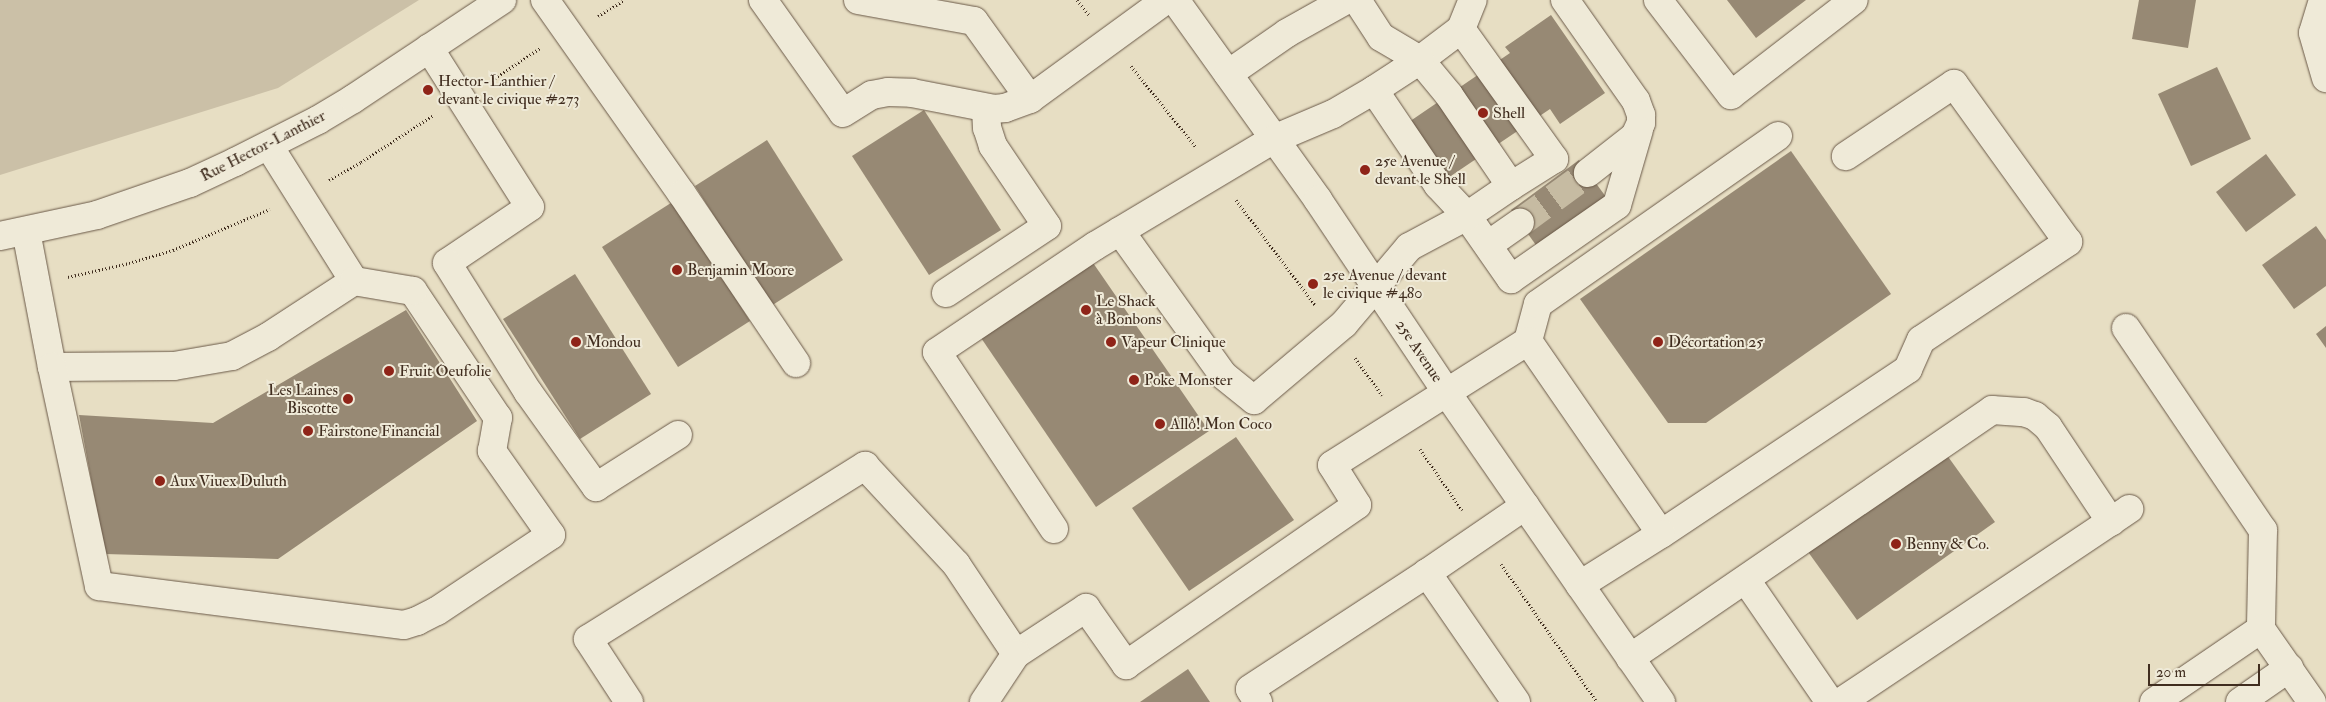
<!DOCTYPE html>
<meta charset="utf-8">
<style>
body{margin:0}
#map{position:relative;width:2326px;height:702px;overflow:hidden;background:#e7dec3;font-family:"IM FELL Double Pica",serif}
div>[style]{position:absolute}
.green>*{inset:0;background:#cbc0a7}
.building>*{inset:0;background:#978974}
.minor-tunnel>*{height:28px;margin-top:-14px;transform-origin:0;background:repeating-linear-gradient(90deg,#c6bba2 0 28px,transparent 0 42px)}
.path>*{height:3px;margin-top:-1.5px;transform-origin:0;background:repeating-linear-gradient(90deg,#402d1f 0 1px,transparent 0 3.5px)}
.roads{filter:drop-shadow(0 0 1px #6a5948) drop-shadow(0 0 1px #6a5948)}
.minor>*{height:28px;margin:-14px;padding:0 14px;transform-origin:14px;border-radius:14px;background:#efead8}
.dots>*{width:14px;height:14px;translate:-50% -50%;box-sizing:border-box;border:2px solid #efead8;border-radius:50%}
span{translate:-50% -50%;white-space:nowrap;text-align:center;line-height:1.15;-webkit-text-stroke:4px #efead8;paint-order:stroke}
.poi-label{font-size:16px;color:#402d1f}
.left{translate:0 -50%;text-align:left}
.right{translate:-100% -50%;text-align:right}
.street-label{font-size:16px;color:#402d1f}
.scale{position:absolute;left:2148px;top:664px;width:112px;height:22px;box-sizing:border-box;border:2px solid #402d1f;border-top:0;padding-left:6px;font-size:15px;line-height:18px;white-space:nowrap;color:#402d1f;-webkit-text-stroke:4px #efead8;paint-order:stroke}
</style>
<div id="map">
<div class="green">
<div style="clip-path:polygon(0 0,419px 0,278px 88px,0 175px)"></div>
</div>
<div class="building">
<div style="clip-path:polygon(1727px 0,1806px 0,1756px 38px)"></div>
<div style="clip-path:polygon(2139px 0,2196px 0,2188px 48px,2132px 39px)"></div>
<div style="clip-path:polygon(1551px 15px,1605px 93px,1560px 124px,1550px 109px,1442px 182px,1403px 126px,1510px 53px,1505px 47px)"></div>
<div style="clip-path:polygon(2217px 67px,2251px 139px,2191px 166px,2158px 94px)"></div>
<div style="clip-path:polygon(924px 110px,1001px 230px,929px 275px,852px 156px)"></div>
<div style="clip-path:polygon(767px 140px,843px 260px,771px 306px,695px 186px)"></div>
<div style="clip-path:polygon(1791px 151px,1891px 294px,1706px 423px,1668px 423px,1580px 299px)"></div>
<div style="clip-path:polygon(2266px 154px,2296px 195px,2246px 232px,2216px 192px)"></div>
<div style="clip-path:polygon(1579px 160px,1606px 197px,1538px 248px,1511px 210px)"></div>
<div style="clip-path:polygon(674px 201px,750px 321px,678px 367px,602px 247px)"></div>
<div style="clip-path:polygon(2316px 226px,2326px 240px,2326px 286px,2294px 309px,2262px 265px)"></div>
<div style="clip-path:polygon(1089px 257px,1209px 431px,1096px 507px,977px 332px)"></div>
<div style="clip-path:polygon(575px 274px,651px 394px,580px 439px,503px 319px)"></div>
<div style="clip-path:polygon(406px 310px,477px 421px,278px 559px,105px 554px,79px 415px,213px 423px)"></div>
<div style="clip-path:polygon(2326px 326px,2326px 348px,2316px 334px)"></div>
<div style="clip-path:polygon(1236px 437px,1294px 520px,1189px 591px,1132px 508px)"></div>
<div style="clip-path:polygon(1944px 451px,1995px 522px,1857px 620px,1806px 549px)"></div>
<div style="clip-path:polygon(1188px 669px,1210px 702px,1140px 702px)"></div>
</div>
<div class="minor-tunnel">
<div style="left:1520px;top:223px;width:84px;rotate:-36.3deg"></div>
</div>
<div class="path">
<div style="left:1077px;top:0;width:19px;rotate:51deg"></div>
<div style="left:598px;top:16px;width:31px;rotate:-31deg"></div>
<div style="left:1131px;top:66px;width:104px;rotate:51.3deg"></div>
<div style="left:489px;top:82px;width:61px;rotate:-33.7deg"></div>
<div style="left:329px;top:180px;width:37px;rotate:-29deg"></div>
<div style="left:361px;top:162px;width:85px;rotate:-32.9deg"></div>
<div style="left:1236px;top:200px;width:131px;rotate:53deg"></div>
<div style="left:68px;top:277px;width:63px;rotate:-12.9deg"></div>
<div style="left:129px;top:263px;width:46px;rotate:-16.5deg"></div>
<div style="left:173px;top:250px;width:105px;rotate:-22.9deg"></div>
<div style="left:1355px;top:358px;width:46px;rotate:53.9deg"></div>
<div style="left:1420px;top:449px;width:74px;rotate:55.5deg"></div>
<div style="left:1501px;top:564px;width:168px;rotate:55.2deg"></div>
</div>
<div class="roads">
<div class="minor">
<div style="left:545px;top:0;width:237px;rotate:54.8deg"></div>
<div style="left:682px;top:194px;width:204px;rotate:56deg"></div>
<div style="left:763px;top:0;width:138px;rotate:54.7deg"></div>
<div style="left:843px;top:113px;width:34px;rotate:-32deg"></div>
<div style="left:872px;top:95px;width:16px;rotate:-11deg"></div>
<div style="left:888px;top:92px;width:24px;rotate:2deg"></div>
<div style="left:912px;top:93px;width:84px;rotate:11deg"></div>
<div style="left:994px;top:109px;width:11px;rotate:-5deg"></div>
<div style="left:1005px;top:108px;width:27px;rotate:-20deg"></div>
<div style="left:858px;top:0;width:118px;rotate:10.3deg"></div>
<div style="left:974px;top:21px;width:96px;rotate:54.3deg"></div>
<div style="left:1030px;top:99px;width:168px;rotate:-36.1deg"></div>
<div style="left:1175px;top:0;width:246px;rotate:54.4deg"></div>
<div style="left:1318px;top:200px;width:232px;rotate:56.2deg"></div>
<div style="left:1447px;top:393px;width:376px;rotate:55.3deg"></div>
<div style="left:1565px;top:0;width:123px;rotate:54.9deg"></div>
<div style="left:1636px;top:101px;width:15px;rotate:70deg"></div>
<div style="left:1641px;top:115px;width:8px;rotate:90deg"></div>
<div style="left:1641px;top:123px;width:14px;rotate:115deg"></div>
<div style="left:1635px;top:136px;width:60px;rotate:141.8deg"></div>
<div style="left:1658px;top:0;width:120px;rotate:52.5deg"></div>
<div style="left:1731px;top:95px;width:155px;rotate:-37.7deg"></div>
<div style="left:2323px;top:0;width:34px;rotate:107deg"></div>
<div style="left:2313px;top:33px;width:47px;rotate:73.9deg"></div>
<div style="left:1461px;top:29px;width:160px;rotate:54.4deg"></div>
<div style="left:1554px;top:159px;width:51px;rotate:147.9deg"></div>
<div style="left:429px;top:48px;width:188px;rotate:57.6deg"></div>
<div style="left:530px;top:207px;width:100px;rotate:146deg"></div>
<div style="left:447px;top:263px;width:152px;rotate:57.9deg"></div>
<div style="left:528px;top:392px;width:117px;rotate:54.4deg"></div>
<div style="left:596px;top:487px;width:97px;rotate:-32.4deg"></div>
<div style="left:1228px;top:74px;width:72px;rotate:-34.8deg"></div>
<div style="left:1287px;top:33px;width:68px;rotate:-29.2deg"></div>
<div style="left:1374px;top:90px;width:115px;rotate:56deg"></div>
<div style="left:1438px;top:185px;width:42px;rotate:46.9deg"></div>
<div style="left:1467px;top:216px;width:77px;rotate:55.1deg"></div>
<div style="left:1511px;top:279px;width:129px;rotate:-34.9deg"></div>
<div style="left:1617px;top:205px;width:78px;rotate:-73.7deg"></div>
<div style="left:26px;top:231px;width:138px;rotate:79.2deg"></div>
<div style="left:52px;top:367px;width:122px;rotate:-0.5deg"></div>
<div style="left:174px;top:366px;width:59px;rotate:-9.8deg"></div>
<div style="left:232px;top:356px;width:41px;rotate:-27.8deg"></div>
<div style="left:268px;top:337px;width:103px;rotate:-33.1deg"></div>
<div style="left:354px;top:281px;width:160px;rotate:-122.2deg"></div>
<div style="left:1120px;top:231px;width:177px;rotate:54.4deg"></div>
<div style="left:1223px;top:375px;width:40px;rotate:39deg"></div>
<div style="left:1254px;top:400px;width:118px;rotate:-40.2deg"></div>
<div style="left:1344px;top:324px;width:101px;rotate:-49.8deg"></div>
<div style="left:1409px;top:247px;width:66px;rotate:-28.1deg"></div>
<div style="left:1467px;top:216px;width:53px;rotate:-34.3deg"></div>
<div style="left:1511px;top:186px;width:110px;rotate:-124.3deg"></div>
<div style="left:1449px;top:95px;width:45px;rotate:-129.6deg"></div>
<div style="left:1420px;top:60px;width:51px;rotate:-37.1deg"></div>
<div style="left:1461px;top:29px;width:31px;rotate:-68deg"></div>
<div style="left:0;top:236px;width:99px;rotate:-12.2deg"></div>
<div style="left:97px;top:215px;width:98px;rotate:-19deg"></div>
<div style="left:190px;top:183px;width:50px;rotate:-25deg"></div>
<div style="left:235px;top:162px;width:93px;rotate:-26.8deg"></div>
<div style="left:318px;top:120px;width:41px;rotate:-31deg"></div>
<div style="left:353px;top:99px;width:179px;rotate:-33.6deg"></div>
<div style="left:1488px;top:245px;width:39px;rotate:-35deg"></div>
<div style="left:946px;top:293px;width:121px;rotate:-33.6deg"></div>
<div style="left:1047px;top:226px;width:97px;rotate:-124deg"></div>
<div style="left:993px;top:146px;width:19px;rotate:-108deg"></div>
<div style="left:987px;top:128px;width:20px;rotate:-93deg"></div>
<div style="left:2126px;top:328px;width:244px;rotate:55.9deg"></div>
<div style="left:2263px;top:530px;width:99px;rotate:91.2deg"></div>
<div style="left:2261px;top:629px;width:89px;rotate:55.1deg"></div>
<div style="left:1528px;top:341px;width:38px;rotate:-75deg"></div>
<div style="left:1538px;top:304px;width:293px;rotate:-35deg"></div>
<div style="left:52px;top:367px;width:224px;rotate:77.9deg"></div>
<div style="left:99px;top:586px;width:307px;rotate:7.3deg"></div>
<div style="left:404px;top:625px;width:14px;rotate:-17deg"></div>
<div style="left:417px;top:621px;width:22px;rotate:-27deg"></div>
<div style="left:437px;top:611px;width:137px;rotate:-33.7deg"></div>
<div style="left:551px;top:535px;width:103px;rotate:-125.1deg"></div>
<div style="left:492px;top:451px;width:34px;rotate:-80deg"></div>
<div style="left:498px;top:418px;width:153px;rotate:-123.8deg"></div>
<div style="left:413px;top:291px;width:60px;rotate:-170.4deg"></div>
<div style="left:1054px;top:529px;width:212px;rotate:-123.5deg"></div>
<div style="left:937px;top:352px;width:190px;rotate:-33.9deg"></div>
<div style="left:1095px;top:246px;width:209px;rotate:-30.9deg"></div>
<div style="left:1274px;top:139px;width:64px;rotate:-23deg"></div>
<div style="left:1333px;top:114px;width:48px;rotate:-30.3deg"></div>
<div style="left:1374px;top:90px;width:55px;rotate:-33.1deg"></div>
<div style="left:1420px;top:60px;width:45px;rotate:-149.5deg"></div>
<div style="left:1381px;top:37px;width:44px;rotate:-123deg"></div>
<div style="left:1661px;top:534px;width:297px;rotate:-33.7deg"></div>
<div style="left:1908px;top:369px;width:32px;rotate:-66deg"></div>
<div style="left:1921px;top:340px;width:177px;rotate:-33.7deg"></div>
<div style="left:2068px;top:242px;width:195px;rotate:-125.8deg"></div>
<div style="left:1954px;top:84px;width:130px;rotate:146.3deg"></div>
<div style="left:1746px;top:580px;width:148px;rotate:55.5deg"></div>
<div style="left:1016px;top:654px;width:84px;rotate:-33.3deg"></div>
<div style="left:1086px;top:608px;width:70px;rotate:54.9deg"></div>
<div style="left:1126px;top:665px;width:281px;rotate:-34.7deg"></div>
<div style="left:1357px;top:505px;width:47px;rotate:-122deg"></div>
<div style="left:1332px;top:465px;width:232px;rotate:-32.3deg"></div>
<div style="left:1528px;top:341px;width:234px;rotate:55.4deg"></div>
<div style="left:1661px;top:534px;width:96px;rotate:147.8deg"></div>
<div style="left:1630px;top:658px;width:439px;rotate:-34.4deg"></div>
<div style="left:1992px;top:410px;width:32px;rotate:4deg"></div>
<div style="left:2024px;top:412px;width:12px;rotate:20deg"></div>
<div style="left:2035px;top:416px;width:17px;rotate:40deg"></div>
<div style="left:2048px;top:427px;width:114px;rotate:56.4deg"></div>
<div style="left:629px;top:702px;width:75px;rotate:-123.1deg"></div>
<div style="left:588px;top:639px;width:327px;rotate:-32deg"></div>
<div style="left:865px;top:466px;width:134px;rotate:47.1deg"></div>
<div style="left:956px;top:564px;width:108px;rotate:56.3deg"></div>
<div style="left:1016px;top:654px;width:58px;rotate:123.7deg"></div>
<div style="left:1258px;top:702px;width:15px;rotate:-122deg"></div>
<div style="left:1250px;top:689px;width:212px;rotate:-33.2deg"></div>
<div style="left:1516px;top:702px;width:157px;rotate:-124.6deg"></div>
<div style="left:1427px;top:573px;width:119px;rotate:-34.4deg"></div>
<div style="left:1841px;top:702px;width:347px;rotate:-33.8deg"></div>
<div style="left:2154px;top:702px;width:130px;rotate:-34.3deg"></div>
<div style="left:2240px;top:702px;width:60px;rotate:-34.8deg"></div>
</div>
</div>
<div class="dots">
<div style="left:428px;top:90px;background:#8f2418"></div>
<div style="left:1483px;top:113px;background:#8f2418"></div>
<div style="left:1365px;top:170px;background:#8f2418"></div>
<div style="left:677px;top:270px;background:#8f2418"></div>
<div style="left:1313px;top:284px;background:#8f2418"></div>
<div style="left:1086px;top:310px;background:#8f2418"></div>
<div style="left:576px;top:342px;background:#8f2418"></div>
<div style="left:1111px;top:342px;background:#8f2418"></div>
<div style="left:1658px;top:342px;background:#8f2418"></div>
<div style="left:389px;top:371px;background:#8f2418"></div>
<div style="left:1134px;top:380px;background:#8f2418"></div>
<div style="left:348px;top:399px;background:#8f2418"></div>
<div style="left:1160px;top:424px;background:#8f2418"></div>
<div style="left:308px;top:431px;background:#8f2418"></div>
<div style="left:160px;top:481px;background:#8f2418"></div>
<div style="left:1896px;top:544px;background:#8f2418"></div>
</div>
<div class="poi-label">
<span class="left" style="left:438px;top:90px">Hector-Lanthier /<br>devant le civique #273</span>
<span class="left" style="left:1493px;top:113px">Shell</span>
<span class="left" style="left:1375px;top:170px">25e Avenue /<br>devant le Shell</span>
<span class="left" style="left:687px;top:270px">Benjamin Moore</span>
<span class="left" style="left:1323px;top:284px">25e Avenue / devant<br>le civique #480</span>
<span class="left" style="left:1096px;top:310px">Le Shack<br>à Bonbons</span>
<span class="left" style="left:586px;top:342px">Mondou</span>
<span class="left" style="left:1121px;top:342px">Vapeur Clinique</span>
<span class="left" style="left:1668px;top:342px">Décortation 25</span>
<span class="left" style="left:399px;top:371px">Fruit Oeufolie</span>
<span class="left" style="left:1144px;top:380px">Poke Monster</span>
<span class="right" style="left:338px;top:399px">Les Laines<br>Biscotte</span>
<span class="left" style="left:1170px;top:424px">Allô! Mon Coco</span>
<span class="left" style="left:318px;top:431px">Fairstone Financial</span>
<span class="left" style="left:170px;top:481px">Aux Viuex Duluth</span>
<span class="left" style="left:1906px;top:544px">Benny &amp; Co.</span>
</div>
<div class="street-label">
<span style="left:263px;top:146px;rotate:-27deg">Rue Hector-Lanthier</span>
<span style="left:1419px;top:351px;rotate:56deg">25e Avenue</span>
</div>
<div class="scale">20 m</div>
</div>
